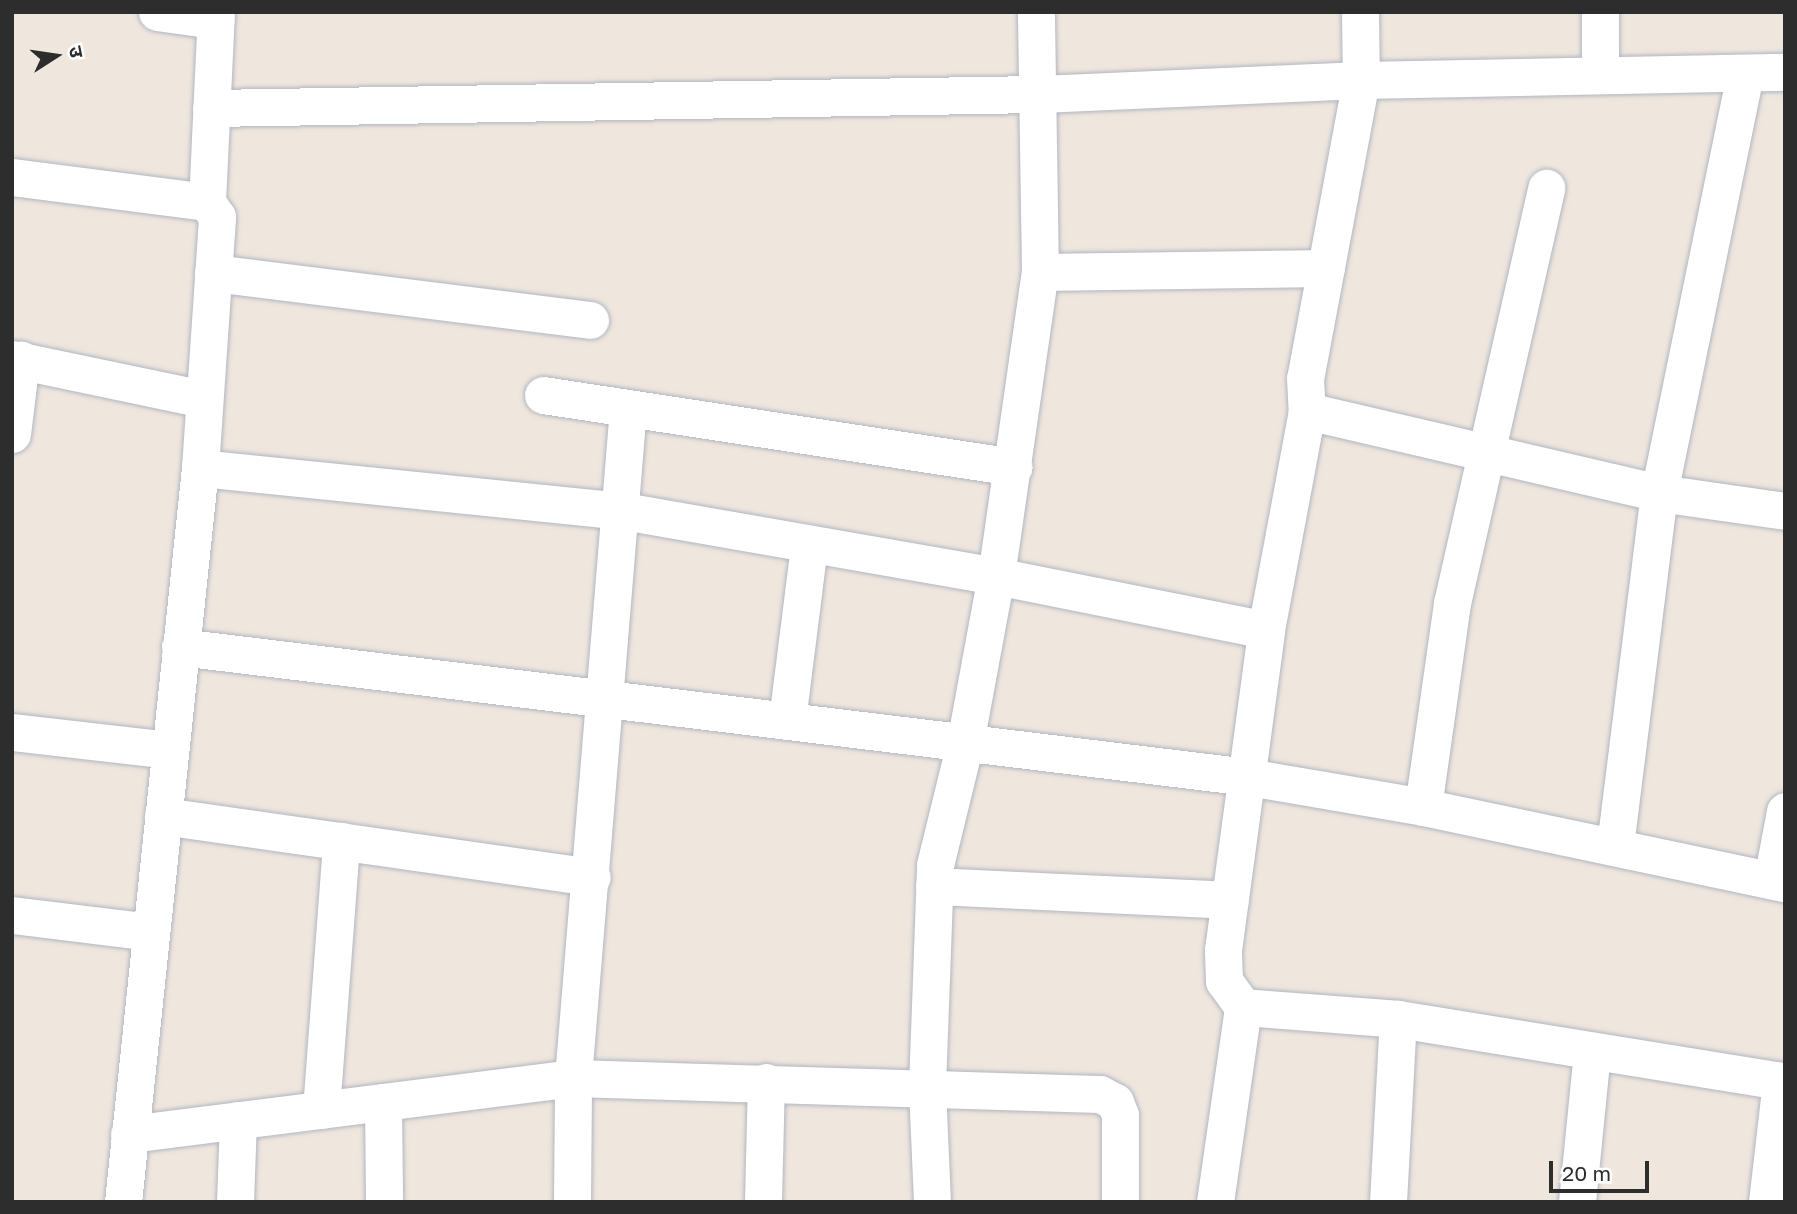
<!DOCTYPE html>
<meta charset="utf-8">
<style>
body{margin:0}
#map{position:relative;width:1797px;height:1214px;overflow:hidden;background:#efe7de;font-family:"Golos Text","Noto Sans Devanagari",sans-serif}
div>[style]{position:absolute}
.roads{filter:drop-shadow(0 0 2px #b2b6c1) drop-shadow(0 0 2px #b2b6c1)}
.minor>*{height:37px;margin:-18.5px;padding:0 18.5px;transform-origin:18.5px;border-radius:18.5px;background:#fff}
span{translate:-50% -50%;white-space:nowrap;text-align:center;line-height:1.15;-webkit-text-stroke:5px #fff;paint-order:stroke}
.frame{position:absolute;inset:0;border:14px solid #2d2d2d;pointer-events:none}
.north{position:absolute;left:21px;top:21px;width:70px;height:70px;-webkit-text-stroke:5px #fff;paint-order:stroke;rotate:78deg;font-size:19px;font-weight:700;line-height:28px;text-align:center;color:#2d2d2d}
.north::after{content:'';display:block;margin:auto;width:24px;height:32px;background:#2d2d2d;clip-path:polygon(50% 0,100% 100%,50% 72%,0 100%)}
.scale{position:absolute;left:1549px;top:1161px;width:100px;height:32px;box-sizing:border-box;border:4px solid #2d2d2d;border-top:0;padding-left:9px;font-size:21px;line-height:24px;white-space:nowrap;color:#2d2d2d;-webkit-text-stroke:5px #fff;paint-order:stroke}
</style>
<div id="map">
<div class="roads">
<div class="minor">
<div style="left:157px;top:12px;width:59px;rotate:7.9deg"></div>
<div style="left:1360px;top:12px;width:68px;rotate:89.2deg"></div>
<div style="left:1361px;top:80px;width:303px;rotate:100.6deg"></div>
<div style="left:1305px;top:378px;width:33px;rotate:87deg"></div>
<div style="left:1307px;top:411px;width:361px;rotate:13.1deg"></div>
<div style="left:1659px;top:493px;width:127px;rotate:8.1deg"></div>
<div style="left:1600px;top:74px;width:62px;rotate:-90deg"></div>
<div style="left:211px;top:108px;width:829px;rotate:-0.97deg"></div>
<div style="left:1040px;top:94px;width:321px;rotate:-2.5deg"></div>
<div style="left:1361px;top:80px;width:424px;rotate:-1.1deg"></div>
<div style="left:12px;top:177px;width:197px;rotate:7.3deg"></div>
<div style="left:1040px;top:272px;width:286px;rotate:-0.8deg"></div>
<div style="left:213px;top:273px;width:380px;rotate:7.1deg"></div>
<div style="left:12px;top:359px;width:196px;rotate:11.8deg"></div>
<div style="left:543px;top:395px;width:476px;rotate:8.7deg"></div>
<div style="left:12px;top:434px;width:75px;rotate:-83.1deg"></div>
<div style="left:200px;top:468px;width:425px;rotate:5.8deg"></div>
<div style="left:623px;top:511px;width:379px;rotate:9.9deg"></div>
<div style="left:996px;top:576px;width:275px;rotate:11.3deg"></div>
<div style="left:180px;top:647px;width:1076px;rotate:6.94deg"></div>
<div style="left:1248px;top:777px;width:178px;rotate:9.7deg"></div>
<div style="left:1423px;top:807px;width:370px;rotate:11.9deg"></div>
<div style="left:787px;top:720px;width:176px;rotate:-82.8deg"></div>
<div style="left:12px;top:732px;width:159px;rotate:6.5deg"></div>
<div style="left:1423px;top:807px;width:206px;rotate:-81.9deg"></div>
<div style="left:1452px;top:603px;width:426px;rotate:-77.2deg"></div>
<div style="left:163px;top:816px;width:433px;rotate:8.1deg"></div>
<div style="left:1615px;top:846px;width:356px;rotate:-82.9deg"></div>
<div style="left:1659px;top:493px;width:428px;rotate:-78.4deg"></div>
<div style="left:1772px;top:880px;width:70px;rotate:-79.3deg"></div>
<div style="left:934px;top:886px;width:296px;rotate:2.7deg"></div>
<div style="left:12px;top:915px;width:139px;rotate:7deg"></div>
<div style="left:1243px;top:1007px;width:155px;rotate:4.4deg"></div>
<div style="left:1398px;top:1019px;width:392px;rotate:9.2deg"></div>
<div style="left:383px;top:1102px;width:100px;rotate:89.4deg"></div>
<div style="left:321px;top:1110px;width:270px;rotate:-85.7deg"></div>
<div style="left:129px;top:1134px;width:448px;rotate:-7.2deg"></div>
<div style="left:573px;top:1078px;width:527px;rotate:1.74deg"></div>
<div style="left:1100px;top:1094px;width:17px;rotate:28deg"></div>
<div style="left:1115px;top:1102px;width:14px;rotate:69deg"></div>
<div style="left:1120px;top:1115px;width:87px;rotate:90deg"></div>
<div style="left:123px;top:1202px;width:738px;rotate:-84.01deg"></div>
<div style="left:200px;top:468px;width:252px;rotate:-86.1deg"></div>
<div style="left:217px;top:217px;width:18px;rotate:-124deg"></div>
<div style="left:207px;top:202px;width:190px;rotate:-87.3deg"></div>
<div style="left:235px;top:1202px;width:82px;rotate:-87.9deg"></div>
<div style="left:572px;top:1202px;width:124px;rotate:-89.5deg"></div>
<div style="left:573px;top:1078px;width:672px;rotate:-85.31deg"></div>
<div style="left:763px;top:1202px;width:120px;rotate:-88.6deg"></div>
<div style="left:932px;top:1202px;width:115px;rotate:-92.5deg"></div>
<div style="left:927px;top:1087px;width:222px;rotate:-87.9deg"></div>
<div style="left:935px;top:865px;width:126px;rotate:-76.2deg"></div>
<div style="left:965px;top:743px;width:170px;rotate:-79.5deg"></div>
<div style="left:996px;top:576px;width:307px;rotate:-81.8deg"></div>
<div style="left:1040px;top:272px;width:260px;rotate:-90.9deg"></div>
<div style="left:1215px;top:1202px;width:197px;rotate:-81.8deg"></div>
<div style="left:1243px;top:1007px;width:32px;rotate:-126deg"></div>
<div style="left:1224px;top:981px;width:31px;rotate:-92deg"></div>
<div style="left:1223px;top:950px;width:323px;rotate:-82.3deg"></div>
<div style="left:1266px;top:630px;width:223px;rotate:-79.4deg"></div>
<div style="left:1388px;top:1202px;width:183px;rotate:-86.9deg"></div>
<div style="left:1577px;top:1202px;width:152px;rotate:-84.3deg"></div>
<div style="left:1767px;top:1202px;width:122px;rotate:-83.4deg"></div>
</div>
</div>
<div class="frame"></div>
<div class="north">उ</div>
<div class="scale">20 m</div>
</div>
